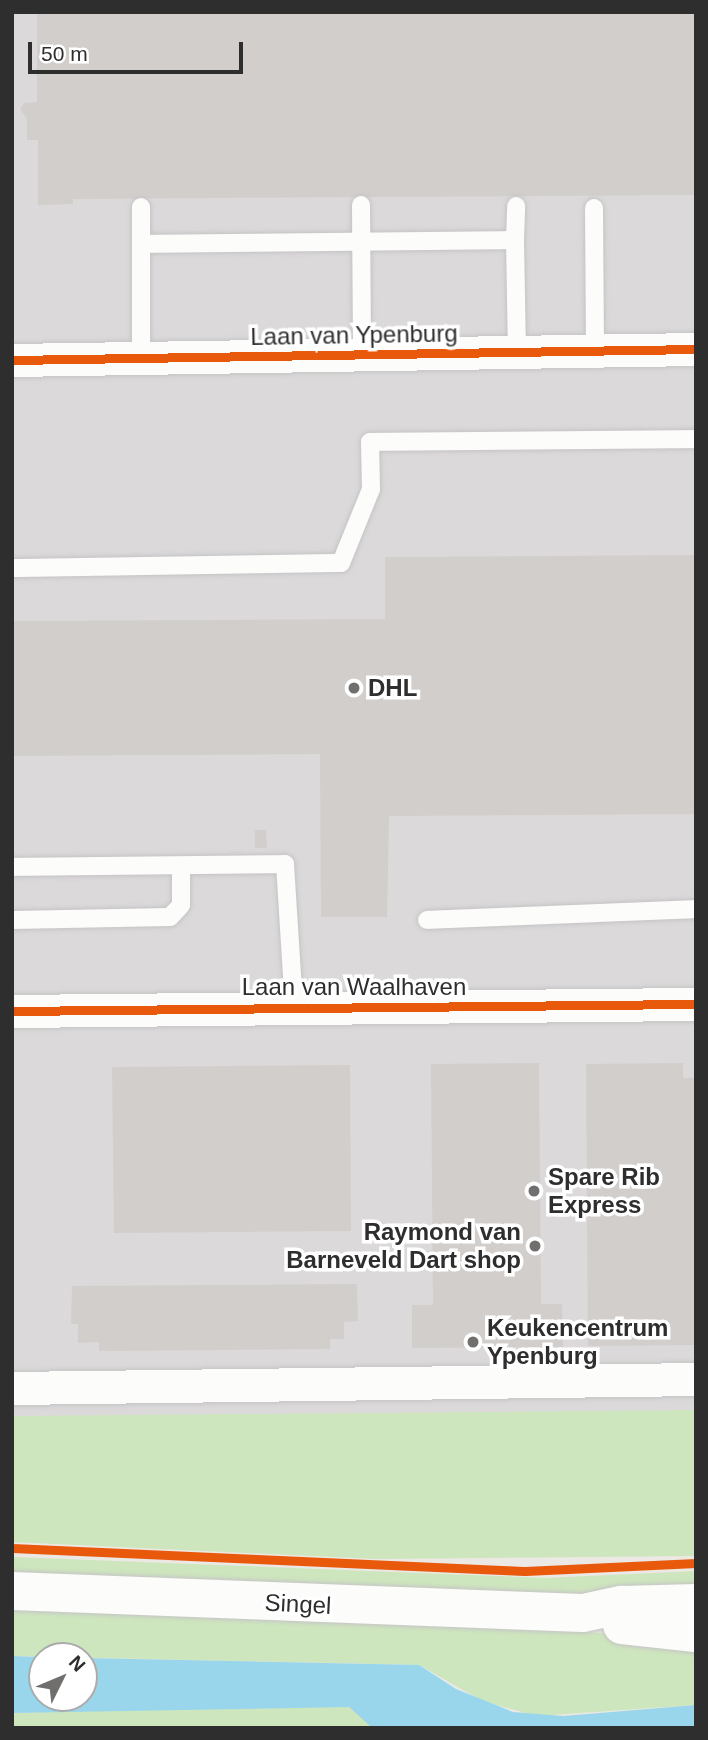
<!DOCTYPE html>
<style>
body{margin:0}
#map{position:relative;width:708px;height:1740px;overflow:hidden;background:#ece8e4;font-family:Helvetica,sans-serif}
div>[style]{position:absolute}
.industrial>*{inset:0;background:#dcd9db}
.green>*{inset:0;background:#cee6be}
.water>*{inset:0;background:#99d6ec}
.building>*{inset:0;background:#d1cecb}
.roads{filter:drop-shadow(0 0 2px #c5c4c5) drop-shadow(0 0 2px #c5c4c5)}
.lane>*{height:18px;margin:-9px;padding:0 9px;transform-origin:9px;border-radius:9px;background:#fcfcfb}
.street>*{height:33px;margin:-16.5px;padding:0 16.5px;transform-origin:16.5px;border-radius:16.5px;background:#fcfcfb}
.secondary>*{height:38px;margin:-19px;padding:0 19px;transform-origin:19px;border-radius:19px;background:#fcfcfb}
.cycleway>*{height:9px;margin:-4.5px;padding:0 4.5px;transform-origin:4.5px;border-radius:4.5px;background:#e8590c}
.dots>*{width:19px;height:19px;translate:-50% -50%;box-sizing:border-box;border:4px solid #fff;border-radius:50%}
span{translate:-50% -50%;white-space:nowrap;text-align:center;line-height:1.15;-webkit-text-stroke:7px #fff;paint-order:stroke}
.street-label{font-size:24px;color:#2e2e2e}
.poi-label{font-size:24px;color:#2e2e2e;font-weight:700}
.left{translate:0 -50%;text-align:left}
.right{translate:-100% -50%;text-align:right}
.frame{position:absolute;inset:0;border:14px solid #2e2e2e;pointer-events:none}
.north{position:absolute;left:28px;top:1642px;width:70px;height:70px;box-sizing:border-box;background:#fff;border:2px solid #ababab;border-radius:50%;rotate:47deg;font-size:19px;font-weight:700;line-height:28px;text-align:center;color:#2e2e2e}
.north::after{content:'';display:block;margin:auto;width:24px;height:32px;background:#706f6e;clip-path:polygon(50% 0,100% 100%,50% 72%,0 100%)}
.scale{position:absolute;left:28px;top:42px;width:215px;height:32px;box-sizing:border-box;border:4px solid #2e2e2e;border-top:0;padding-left:9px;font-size:21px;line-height:24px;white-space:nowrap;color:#2e2e2e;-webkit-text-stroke:5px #fff;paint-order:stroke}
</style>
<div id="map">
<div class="industrial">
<div style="clip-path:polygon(12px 12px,696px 12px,696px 1503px,12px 1505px)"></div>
</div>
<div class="green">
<div style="clip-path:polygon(696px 1410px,696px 1556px,376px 1559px,12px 1542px,12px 1416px)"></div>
<div style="clip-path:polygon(12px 1557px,545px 1578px,696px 1571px,696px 1591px,533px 1596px,12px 1575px)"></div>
<div style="clip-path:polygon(12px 1607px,532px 1626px,696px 1643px,696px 1705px,537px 1716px,484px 1702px,419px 1665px,12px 1656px)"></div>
<div style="clip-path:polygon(272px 1706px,349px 1707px,372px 1728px,12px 1728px,12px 1713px)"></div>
</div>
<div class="water">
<div style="clip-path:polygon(12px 1656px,42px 1657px,42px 1698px,84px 1698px,84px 1658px,419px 1665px,456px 1689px,513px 1712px,563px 1716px,696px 1705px,696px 1728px,372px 1728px,349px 1707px,12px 1713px)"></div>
</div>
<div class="building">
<div style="clip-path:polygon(37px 12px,696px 12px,696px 195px,73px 199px,73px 204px,38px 205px,38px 140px,27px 140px,27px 119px,20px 109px,24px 103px,37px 102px)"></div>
<div style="clip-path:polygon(696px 555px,696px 814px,389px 816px,387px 917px,321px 917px,320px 754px,12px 756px,12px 621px,385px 619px,385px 557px)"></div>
<div style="clip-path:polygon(255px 830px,266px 830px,267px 848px,255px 848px)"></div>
<div style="clip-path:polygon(539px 1063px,541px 1304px,562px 1304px,563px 1347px,412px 1348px,412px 1305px,433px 1305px,431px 1064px)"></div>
<div style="clip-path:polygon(683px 1063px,683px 1078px,696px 1078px,696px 1345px,588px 1346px,586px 1064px)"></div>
<div style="clip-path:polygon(350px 1065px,351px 1231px,114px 1233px,112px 1067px)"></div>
<div style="clip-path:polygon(357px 1284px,358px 1321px,344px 1322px,344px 1339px,330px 1339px,330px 1349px,99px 1351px,99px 1342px,78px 1343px,78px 1324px,71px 1324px,72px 1286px)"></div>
</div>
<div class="roads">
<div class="lane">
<div style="left:361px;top:205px;width:150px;rotate:89.6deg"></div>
<div style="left:141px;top:207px;width:37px;rotate:90deg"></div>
<div style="left:594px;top:208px;width:143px;rotate:89.6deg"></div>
<div style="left:515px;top:240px;width:34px;rotate:-88deg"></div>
<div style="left:141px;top:359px;width:115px;rotate:-90deg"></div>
<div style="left:141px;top:244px;width:374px;rotate:-0.6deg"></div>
<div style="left:515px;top:240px;width:111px;rotate:89deg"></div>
<div style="left:12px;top:568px;width:329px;rotate:-0.9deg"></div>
<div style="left:341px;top:563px;width:80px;rotate:-67.9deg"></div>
<div style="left:371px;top:489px;width:47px;rotate:-91.2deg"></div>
<div style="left:370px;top:442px;width:326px;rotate:-0.5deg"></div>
<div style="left:12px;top:867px;width:273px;rotate:-0.6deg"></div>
<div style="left:285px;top:864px;width:142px;rotate:86.4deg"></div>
<div style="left:12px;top:920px;width:158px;rotate:-1.1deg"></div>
<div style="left:170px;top:917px;width:16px;rotate:-47deg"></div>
<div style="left:181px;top:905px;width:38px;rotate:-90deg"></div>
<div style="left:427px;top:920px;width:269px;rotate:-2.3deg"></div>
</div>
<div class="street">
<div style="left:12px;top:360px;width:684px;rotate:-0.92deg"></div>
<div style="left:12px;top:1011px;width:684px;rotate:-0.59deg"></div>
<div style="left:12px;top:1388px;width:684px;rotate:-0.75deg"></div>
</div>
<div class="secondary">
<div style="left:12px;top:1591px;width:571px;rotate:2.21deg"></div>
<div style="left:583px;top:1613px;width:40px;rotate:-12deg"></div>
<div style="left:622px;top:1605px;width:74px;rotate:-1.5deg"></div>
<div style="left:622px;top:1625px;width:74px;rotate:6.2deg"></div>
</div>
</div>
<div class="cycleway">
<div style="left:12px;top:360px;width:684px;rotate:-0.92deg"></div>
<div style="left:12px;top:1011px;width:684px;rotate:-0.59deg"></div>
<div style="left:12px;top:1548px;width:514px;rotate:2.57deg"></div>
<div style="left:525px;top:1571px;width:171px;rotate:-2.7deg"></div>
</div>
<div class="dots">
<div style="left:354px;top:688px;background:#706f6e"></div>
<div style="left:534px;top:1191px;background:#706f6e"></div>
<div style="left:535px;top:1246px;background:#706f6e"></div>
<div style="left:473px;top:1342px;background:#706f6e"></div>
</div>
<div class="street-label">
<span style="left:354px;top:335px;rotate:-1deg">Laan van Ypenburg</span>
<span style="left:354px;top:987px">Laan van Waalhaven</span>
<span style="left:298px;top:1604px;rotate:3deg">Singel</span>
</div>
<div class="poi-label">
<span class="left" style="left:368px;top:688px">DHL</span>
<span class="left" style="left:548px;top:1191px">Spare Rib<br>Express</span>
<span class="right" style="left:521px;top:1246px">Raymond van<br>Barneveld Dart shop</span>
<span class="left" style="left:487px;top:1342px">Keukencentrum<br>Ypenburg</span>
</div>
<div class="frame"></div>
<div class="north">N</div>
<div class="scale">50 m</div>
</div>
